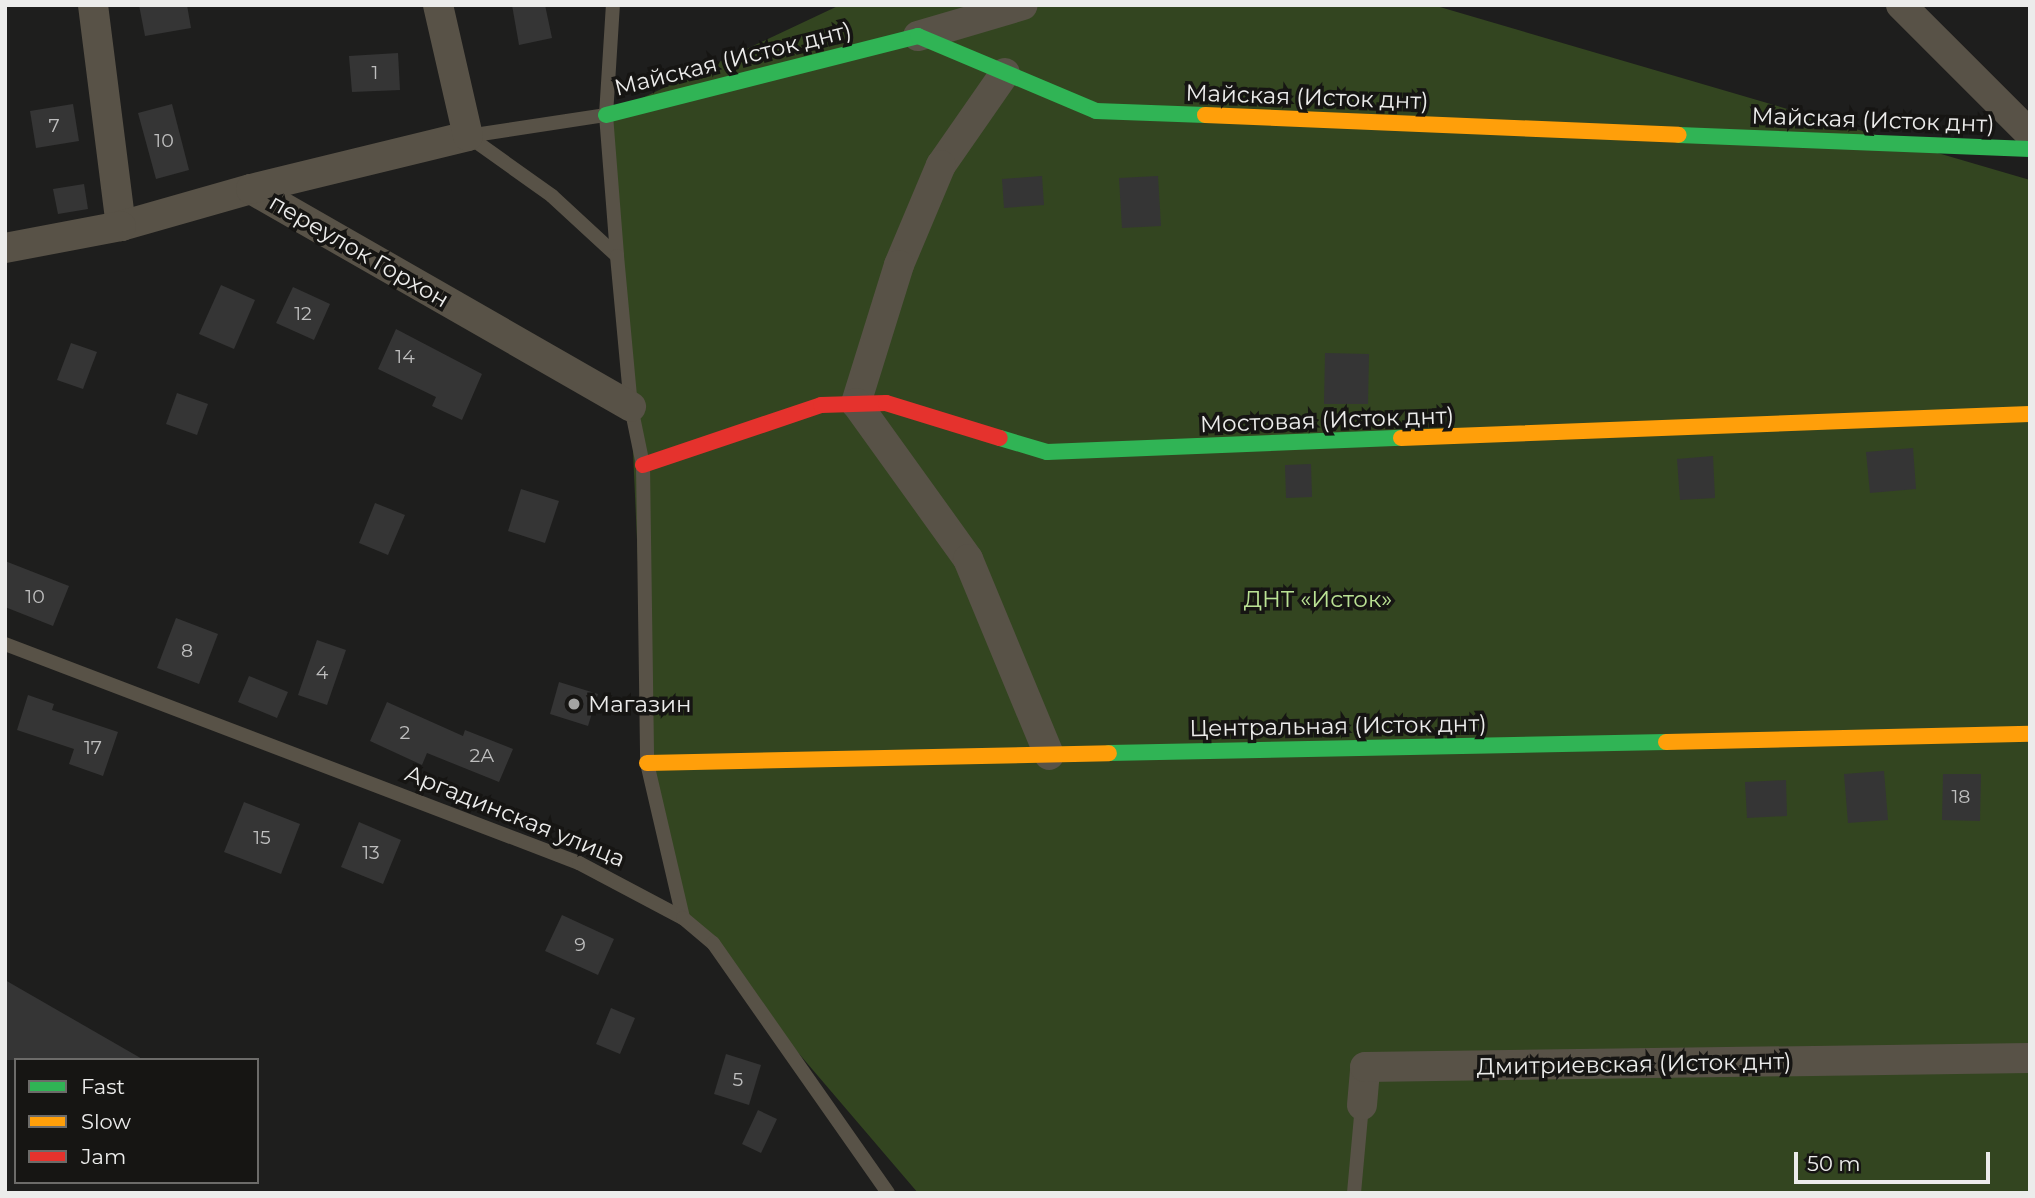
<!DOCTYPE html>
<meta charset="utf-8">
<style>
body{margin:0}
#map{position:relative;width:2035px;height:1198px;overflow:hidden;background:#1e1e1d;font-family:Montserrat,sans-serif}
div>[style]{position:absolute}
.green>*{inset:0;background:#334520}
.building>*{inset:0;background:#353535}
.lane>*{height:14px;margin:-7px;padding:0 7px;transform-origin:7px;border-radius:7px;background:#585247}
.street>*{height:30px;margin:-15px;padding:0 15px;transform-origin:15px;border-radius:15px;background:#585247}
.fast>*{height:16px;margin:-8px;padding:0 8px;transform-origin:8px;border-radius:8px;background:#30b455}
.slow>*{height:16px;margin:-8px;padding:0 8px;transform-origin:8px;border-radius:8px;background:#ff9f0a}
.jam>*{height:16px;margin:-8px;padding:0 8px;transform-origin:8px;border-radius:8px;background:#e5322d}
.dots>*{width:19px;height:19px;translate:-50% -50%;box-sizing:border-box;border:4px solid #161513;border-radius:50%}
span{translate:-50% -50%;white-space:nowrap;text-align:center;line-height:1.15;-webkit-text-stroke:7px #161513;paint-order:stroke}
.number-label{font-size:19px;color:#bebebe}
.number-label span{-webkit-text-stroke-width:0}
.street-label{font-size:23px;color:#ececeb}
.park-label{font-size:23px;color:#bae294}
.poi-label{font-size:23px;color:#ececeb}
.left{translate:0 -50%;text-align:left}
.frame{position:absolute;inset:0;border:7px solid #ececeb;pointer-events:none}
.legend{position:absolute;left:14px;top:1058px;width:245px;height:126px;box-sizing:border-box;background:#161513;border:2px solid #6c6b69;margin:0;padding:9px 12px;list-style:none;font-size:21px;color:#ececeb}
.legend li{display:flex;align-items:center;gap:14px;height:35px}
.legend b{width:35px;border:2px solid #6c6b69}
.scale{position:absolute;left:1794px;top:1152px;width:196px;height:32px;box-sizing:border-box;border:4px solid #ececeb;border-top:0;padding-left:9px;font-size:21px;line-height:24px;white-space:nowrap;color:#ececeb;-webkit-text-stroke:5px #161513;paint-order:stroke}
</style>
<div id="map">
<div class="green">
<div style="clip-path:polygon(840px 5px,1433px 5px,2030px 180px,2030px 1193px,918px 1193px,683px 918px,647px 763px,631px 407px,606px 115px)"></div>
</div>
<div class="building">
<div style="clip-path:polygon(139px 5px,187px 5px,191px 28px,145px 36px)"></div>
<div style="clip-path:polygon(512px 5px,545px 5px,552px 38px,519px 45px)"></div>
<div style="clip-path:polygon(398px 53px,400px 90px,352px 92px,349px 56px)"></div>
<div style="clip-path:polygon(73px 104px,79px 141px,36px 148px,30px 111px)"></div>
<div style="clip-path:polygon(172px 104px,189px 170px,156px 179px,138px 113px)"></div>
<div style="clip-path:polygon(1042px 176px,1044px 205px,1004px 208px,1002px 179px)"></div>
<div style="clip-path:polygon(1158px 176px,1161px 226px,1122px 228px,1119px 178px)"></div>
<div style="clip-path:polygon(84px 184px,88px 209px,58px 214px,53px 189px)"></div>
<div style="clip-path:polygon(221px 285px,255px 300px,234px 349px,199px 334px)"></div>
<div style="clip-path:polygon(293px 287px,330px 304px,314px 340px,276px 323px)"></div>
<div style="clip-path:polygon(396px 329px,482px 374px,462px 420px,432px 406px,436px 397px,378px 369px)"></div>
<div style="clip-path:polygon(71px 343px,97px 352px,83px 389px,57px 380px)"></div>
<div style="clip-path:polygon(1325px 353px,1369px 354px,1368px 404px,1324px 404px)"></div>
<div style="clip-path:polygon(177px 393px,208px 404px,197px 435px,166px 424px)"></div>
<div style="clip-path:polygon(1913px 448px,1916px 489px,1870px 493px,1866px 452px)"></div>
<div style="clip-path:polygon(1713px 456px,1715px 498px,1680px 500px,1677px 459px)"></div>
<div style="clip-path:polygon(1311px 464px,1312px 497px,1286px 498px,1285px 465px)"></div>
<div style="clip-path:polygon(521px 489px,559px 501px,545px 543px,508px 531px)"></div>
<div style="clip-path:polygon(375px 503px,405px 515px,388px 555px,359px 543px)"></div>
<div style="clip-path:polygon(5px 561px,69px 586px,53px 626px,5px 607px)"></div>
<div style="clip-path:polygon(176px 618px,218px 634px,199px 684px,157px 668px)"></div>
<div style="clip-path:polygon(317px 640px,346px 650px,327px 705px,298px 695px)"></div>
<div style="clip-path:polygon(249px 676px,288px 692px,277px 718px,238px 702px)"></div>
<div style="clip-path:polygon(559px 682px,598px 694px,588px 726px,550px 714px)"></div>
<div style="clip-path:polygon(28px 695px,54px 704px,52px 710px,118px 732px,103px 776px,69px 764px,74px 749px,17px 730px)"></div>
<div style="clip-path:polygon(387px 702px,463px 736px,465px 730px,513px 749px,499px 782px,427px 753px,422px 765px,370px 741px)"></div>
<div style="clip-path:polygon(1884px 771px,1888px 820px,1848px 823px,1844px 774px)"></div>
<div style="clip-path:polygon(1943px 774px,1981px 774px,1980px 821px,1942px 820px)"></div>
<div style="clip-path:polygon(1786px 780px,1787px 816px,1747px 818px,1745px 782px)"></div>
<div style="clip-path:polygon(244px 802px,300px 824px,281px 874px,224px 852px)"></div>
<div style="clip-path:polygon(359px 822px,401px 840px,383px 884px,341px 867px)"></div>
<div style="clip-path:polygon(562px 915px,614px 939px,598px 975px,545px 951px)"></div>
<div style="clip-path:polygon(5px 980px,144px 1060px,5px 1060px)"></div>
<div style="clip-path:polygon(611px 1008px,635px 1018px,620px 1054px,596px 1044px)"></div>
<div style="clip-path:polygon(726px 1054px,761px 1065px,749px 1105px,714px 1094px)"></div>
<div style="clip-path:polygon(758px 1110px,777px 1119px,761px 1153px,742px 1144px)"></div>
</div>
<div class="lane">
<div style="left:606px;top:115px;width:141px;rotate:85.5deg"></div>
<div style="left:468px;top:136px;width:103px;rotate:35.5deg"></div>
<div style="left:552px;top:196px;width:88px;rotate:42.7deg"></div>
<div style="left:617px;top:256px;width:152px;rotate:84.7deg"></div>
<div style="left:631px;top:407px;width:59px;rotate:78.3deg"></div>
<div style="left:643px;top:465px;width:298px;rotate:89.2deg"></div>
<div style="left:647px;top:763px;width:159px;rotate:76.9deg"></div>
<div style="left:468px;top:136px;width:140px;rotate:-8.7deg"></div>
<div style="left:606px;top:115px;width:110px;rotate:-86.4deg"></div>
<div style="left:5px;top:644px;width:614px;rotate:20.88deg"></div>
<div style="left:579px;top:863px;width:118px;rotate:27.9deg"></div>
<div style="left:683px;top:918px;width:39px;rotate:40deg"></div>
<div style="left:713px;top:943px;width:305px;rotate:55deg"></div>
<div style="left:1354px;top:1193px;width:88px;rotate:-84.8deg"></div>
</div>
<div class="street">
<div style="left:93px;top:5px;width:223px;rotate:82.8deg"></div>
<div style="left:121px;top:226px;width:135px;rotate:-15.9deg"></div>
<div style="left:251px;top:189px;width:438px;rotate:29.8deg"></div>
<div style="left:1901px;top:5px;width:182px;rotate:45deg"></div>
<div style="left:918px;top:36px;width:109px;rotate:-16.4deg"></div>
<div style="left:1005px;top:73px;width:112px;rotate:124.8deg"></div>
<div style="left:941px;top:165px;width:108px;rotate:112.8deg"></div>
<div style="left:899px;top:265px;width:145px;rotate:107.3deg"></div>
<div style="left:856px;top:403px;width:192px;rotate:54.3deg"></div>
<div style="left:968px;top:559px;width:212px;rotate:67.5deg"></div>
<div style="left:251px;top:189px;width:223px;rotate:-13.7deg"></div>
<div style="left:468px;top:136px;width:134px;rotate:-102.9deg"></div>
<div style="left:5px;top:248px;width:118px;rotate:-10.7deg"></div>
<div style="left:1362px;top:1105px;width:38px;rotate:-85deg"></div>
<div style="left:1365px;top:1067px;width:665px;rotate:-0.78deg"></div>
</div>
<div class="fast">
<div style="left:606px;top:115px;width:322px;rotate:-14.2deg"></div>
<div style="left:918px;top:36px;width:193px;rotate:22.8deg"></div>
<div style="left:1096px;top:111px;width:109px;rotate:2.1deg"></div>
<div style="left:1679px;top:135px;width:351px;rotate:2.3deg"></div>
<div style="left:1000px;top:438px;width:49px;rotate:16.6deg"></div>
<div style="left:1047px;top:452px;width:354px;rotate:-2.3deg"></div>
<div style="left:1109px;top:753px;width:557px;rotate:-1.13deg"></div>
</div>
<div class="slow">
<div style="left:1205px;top:115px;width:474px;rotate:2.4deg"></div>
<div style="left:1401px;top:438px;width:629px;rotate:-2.19deg"></div>
<div style="left:1666px;top:742px;width:364px;rotate:-1.3deg"></div>
<div style="left:647px;top:763px;width:462px;rotate:-1.2deg"></div>
</div>
<div class="jam">
<div style="left:643px;top:465px;width:188px;rotate:-18.6deg"></div>
<div style="left:821px;top:405px;width:65px;rotate:-1.8deg"></div>
<div style="left:886px;top:403px;width:119px;rotate:17.1deg"></div>
</div>
<div class="dots">
<div style="left:574px;top:704px;background:#a4a4a3"></div>
</div>
<div class="number-label">
<span style="left:375px;top:73px">1</span>
<span style="left:54px;top:126px">7</span>
<span style="left:164px;top:141px">10</span>
<span style="left:303px;top:314px">12</span>
<span style="left:405px;top:357px">14</span>
<span style="left:35px;top:597px">10</span>
<span style="left:187px;top:651px">8</span>
<span style="left:322px;top:673px">4</span>
<span style="left:405px;top:733px">2</span>
<span style="left:93px;top:748px">17</span>
<span style="left:482px;top:756px">2А</span>
<span style="left:1961px;top:797px">18</span>
<span style="left:262px;top:838px">15</span>
<span style="left:371px;top:853px">13</span>
<span style="left:580px;top:945px">9</span>
<span style="left:738px;top:1080px">5</span>
</div>
<div class="street-label">
<span style="left:733px;top:59px;rotate:-14deg">Майская (Исток днт)</span>
<span style="left:1307px;top:97px;rotate:2deg">Майская (Исток днт)</span>
<span style="left:1873px;top:120px;rotate:2deg">Майская (Исток днт)</span>
<span style="left:359px;top:251px;rotate:30deg">переулок Горхон</span>
<span style="left:1327px;top:420px;rotate:-2deg">Мостовая (Исток днт)</span>
<span style="left:1338px;top:726px;rotate:-1deg">Центральная (Исток днт)</span>
<span style="left:515px;top:816px;rotate:22deg">Аргадинская улица</span>
<span style="left:1634px;top:1064px;rotate:-1deg">Дмитриевская (Исток днт)</span>
</div>
<div class="park-label">
<span style="left:1318px;top:599px">ДНТ «Исток»</span>
</div>
<div class="poi-label">
<span class="left" style="left:588px;top:704px">Магазин</span>
</div>
<div class="frame"></div>
<ul class="legend">
<li><b style="height:9px;background:#30b455"></b>Fast</li>
<li><b style="height:9px;background:#ff9f0a"></b>Slow</li>
<li><b style="height:9px;background:#e5322d"></b>Jam</li>
</ul>
<div class="scale">50 m</div>
</div>
